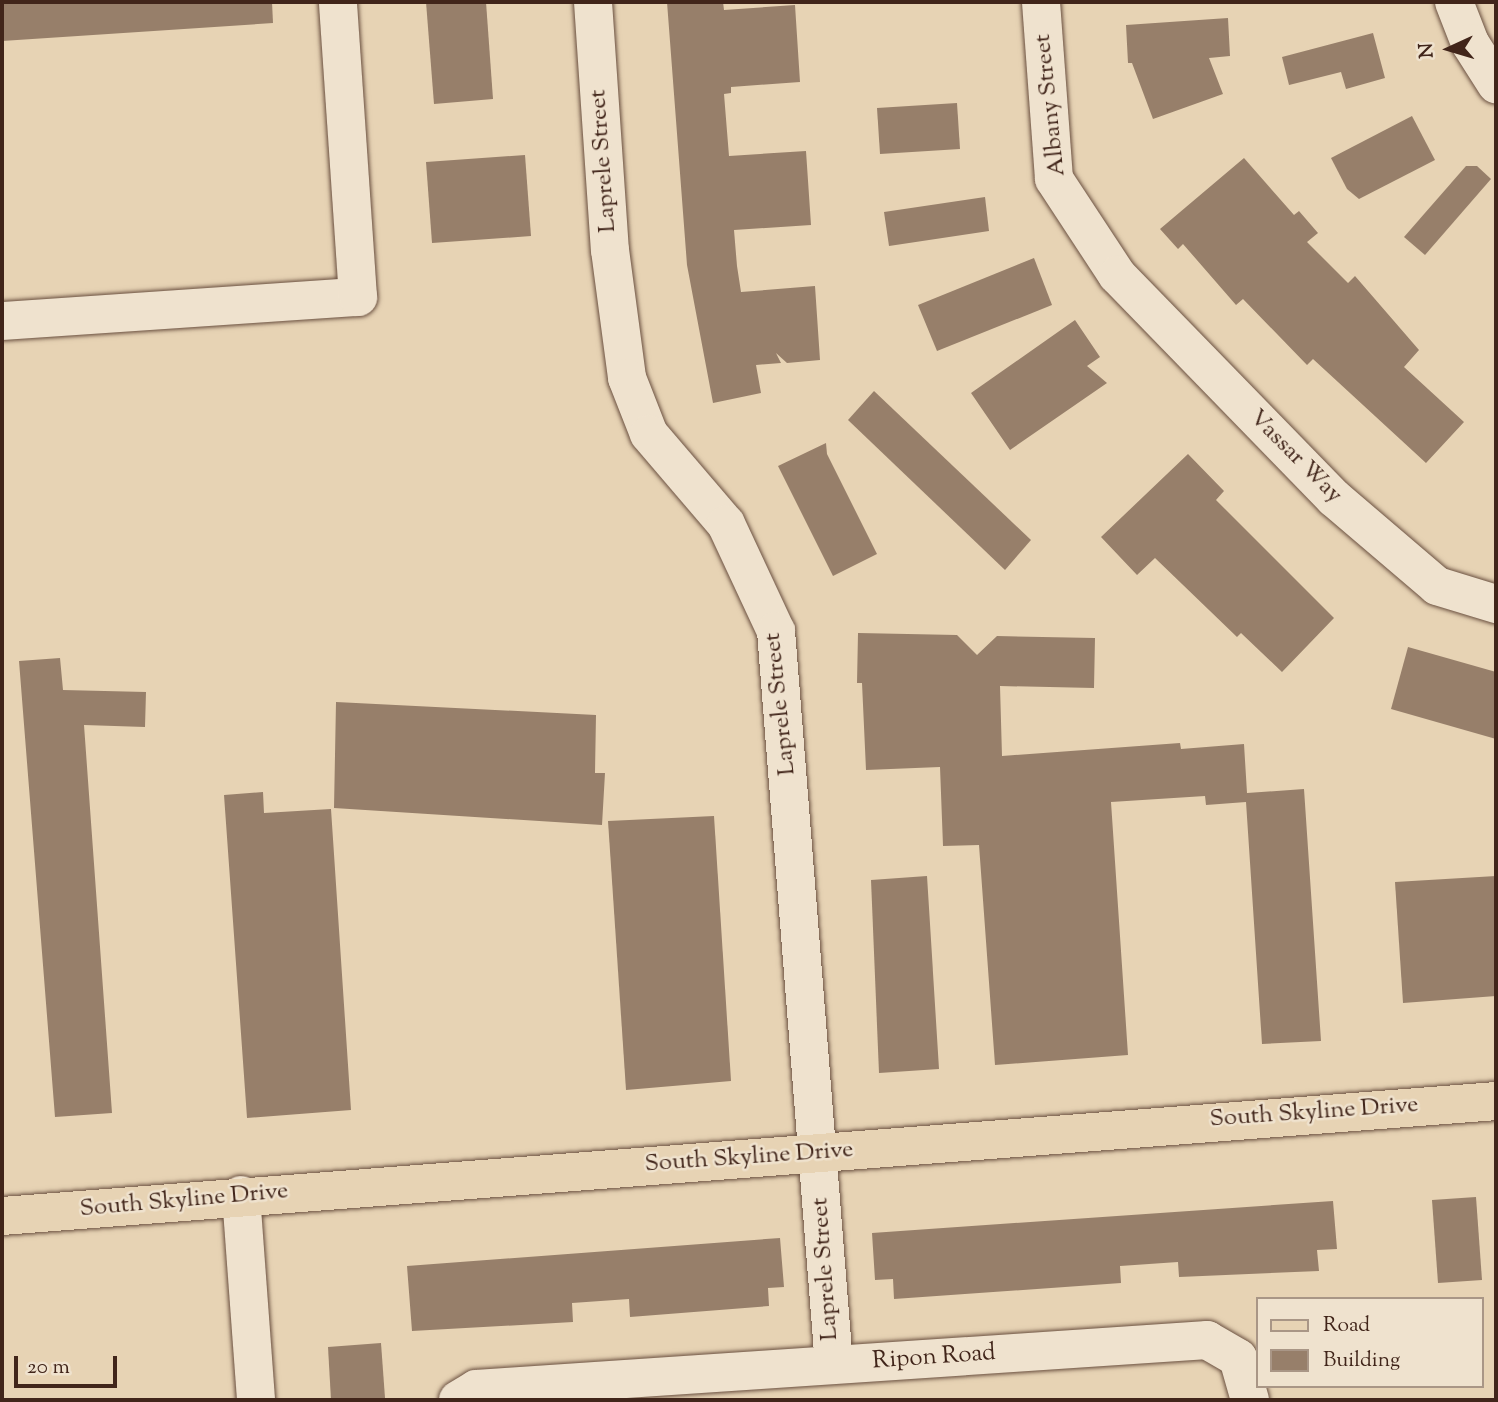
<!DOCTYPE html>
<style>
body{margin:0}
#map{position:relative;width:1498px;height:1402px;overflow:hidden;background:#e7d3b4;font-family:"Sorts Mill Goudy",serif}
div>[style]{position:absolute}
.building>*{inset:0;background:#977f6a}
.roads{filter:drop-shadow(0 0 2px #6a5040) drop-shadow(0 0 2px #6a5040)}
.minor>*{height:38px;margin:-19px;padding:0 19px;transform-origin:19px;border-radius:19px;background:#efe2ce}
.major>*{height:38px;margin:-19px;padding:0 19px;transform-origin:19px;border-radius:19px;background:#e7d3b4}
span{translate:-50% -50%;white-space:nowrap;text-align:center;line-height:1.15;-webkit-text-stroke:5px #efe2ce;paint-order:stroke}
.street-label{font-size:24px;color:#41251a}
.frame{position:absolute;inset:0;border:4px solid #41251a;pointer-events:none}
.legend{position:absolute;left:1256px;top:1297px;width:228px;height:91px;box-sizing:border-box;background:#efe2ce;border:2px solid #a99686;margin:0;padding:9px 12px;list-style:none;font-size:21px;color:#41251a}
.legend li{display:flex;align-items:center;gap:14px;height:35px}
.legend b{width:35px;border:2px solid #a99686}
.north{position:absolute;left:1414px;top:14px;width:70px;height:70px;-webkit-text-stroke:5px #efe2ce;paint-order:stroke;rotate:266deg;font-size:19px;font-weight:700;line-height:28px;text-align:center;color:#41251a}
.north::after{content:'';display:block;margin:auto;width:24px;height:32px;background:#41251a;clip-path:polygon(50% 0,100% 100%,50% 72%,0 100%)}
.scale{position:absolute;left:14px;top:1356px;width:103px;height:32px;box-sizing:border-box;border:4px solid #41251a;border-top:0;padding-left:9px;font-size:21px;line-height:24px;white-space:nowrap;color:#41251a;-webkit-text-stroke:5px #efe2ce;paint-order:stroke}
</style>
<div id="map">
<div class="building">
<div style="clip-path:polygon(2px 2px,272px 2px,273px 23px,2px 41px)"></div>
<div style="clip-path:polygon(426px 2px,486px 2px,493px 99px,434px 104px)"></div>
<div style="clip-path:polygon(667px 2px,723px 2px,724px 10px,795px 5px,800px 82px,731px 87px,731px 93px,724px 94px,729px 156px,806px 151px,811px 225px,734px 230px,737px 266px,741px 292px,815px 286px,820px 360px,787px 363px,776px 353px,781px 363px,756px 365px,761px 393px,713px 403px,687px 265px)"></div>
<div style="clip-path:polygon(1228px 18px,1230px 56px,1209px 58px,1223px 94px,1153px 119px,1132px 63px,1128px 63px,1126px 25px)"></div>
<div style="clip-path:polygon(1373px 33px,1385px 78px,1346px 89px,1341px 72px,1289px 85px,1282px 57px)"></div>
<div style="clip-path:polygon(957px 103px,960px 149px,880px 154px,877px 108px)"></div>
<div style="clip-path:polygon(1412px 116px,1435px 160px,1359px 199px,1347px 189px,1331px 158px)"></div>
<div style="clip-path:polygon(525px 155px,531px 236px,432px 243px,426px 162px)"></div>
<div style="clip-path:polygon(1244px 158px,1294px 215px,1299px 211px,1318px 233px,1307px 242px,1348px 283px,1355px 276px,1419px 350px,1404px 367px,1464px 422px,1426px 463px,1313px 359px,1307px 365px,1243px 299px,1236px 305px,1183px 244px,1178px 249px,1160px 229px)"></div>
<div style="clip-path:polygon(1466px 166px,1477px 166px,1491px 179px,1425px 255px,1404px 237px)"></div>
<div style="clip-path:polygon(985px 197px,989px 231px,889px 246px,884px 212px)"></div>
<div style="clip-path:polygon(1034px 258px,1052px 305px,937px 351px,918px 305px)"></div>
<div style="clip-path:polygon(1075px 320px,1100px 357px,1087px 366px,1107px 383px,1010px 450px,971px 393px)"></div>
<div style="clip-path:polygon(874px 391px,1031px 540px,1005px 570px,848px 420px)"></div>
<div style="clip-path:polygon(826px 443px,827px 454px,877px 554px,833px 576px,778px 466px)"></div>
<div style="clip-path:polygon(1188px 454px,1224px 491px,1216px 500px,1334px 618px,1282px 672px,1241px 633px,1237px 637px,1155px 558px,1137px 575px,1101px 537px)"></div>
<div style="clip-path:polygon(858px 633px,957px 635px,977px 655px,997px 636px,1095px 638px,1094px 688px,1000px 686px,1002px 756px,1180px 743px,1181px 749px,1244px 744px,1247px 793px,1304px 789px,1321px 1041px,1262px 1044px,1246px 802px,1206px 805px,1205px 796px,1111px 802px,1128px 1055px,995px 1065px,979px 845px,943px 846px,940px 767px,866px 770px,862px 683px,857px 683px)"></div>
<div style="clip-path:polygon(1408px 647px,1496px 672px,1496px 739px,1391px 709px)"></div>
<div style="clip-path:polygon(60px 658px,63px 690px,146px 692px,145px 727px,84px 725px,112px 1113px,55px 1117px,19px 661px)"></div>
<div style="clip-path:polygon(336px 702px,596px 715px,595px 773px,605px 773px,602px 825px,334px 808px)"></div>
<div style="clip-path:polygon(263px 792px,264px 813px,331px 809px,351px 1110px,247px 1118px,224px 795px)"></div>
<div style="clip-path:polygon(714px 816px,731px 1081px,626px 1090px,608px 821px)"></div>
<div style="clip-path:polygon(927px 876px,939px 1069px,879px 1073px,871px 880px)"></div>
<div style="clip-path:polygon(1496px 876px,1496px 996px,1403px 1003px,1395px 882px)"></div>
<div style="clip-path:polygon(1476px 1197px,1482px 1280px,1438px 1283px,1432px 1200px)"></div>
<div style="clip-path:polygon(1333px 1201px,1337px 1249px,1317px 1250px,1319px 1271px,1179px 1277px,1178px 1262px,1120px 1266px,1121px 1283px,894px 1299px,893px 1279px,875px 1280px,872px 1233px)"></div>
<div style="clip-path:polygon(780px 1238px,784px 1287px,768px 1288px,769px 1306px,630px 1317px,629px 1299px,572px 1303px,573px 1322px,412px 1331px,407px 1266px)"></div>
<div style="clip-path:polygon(381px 1343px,385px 1398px,331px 1400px,328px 1347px)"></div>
</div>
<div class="roads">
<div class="minor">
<div style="left:593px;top:2px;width:249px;rotate:86.1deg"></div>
<div style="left:610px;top:250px;width:129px;rotate:82.4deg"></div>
<div style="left:627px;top:378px;width:60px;rotate:68.6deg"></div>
<div style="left:649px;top:434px;width:118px;rotate:49.5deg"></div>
<div style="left:726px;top:524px;width:118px;rotate:65deg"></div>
<div style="left:776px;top:631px;width:736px;rotate:85.48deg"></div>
<div style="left:1041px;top:2px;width:177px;rotate:85.8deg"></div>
<div style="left:1054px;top:179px;width:115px;rotate:56.7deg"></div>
<div style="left:1117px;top:275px;width:311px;rotate:45.8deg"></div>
<div style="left:1334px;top:498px;width:135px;rotate:40.5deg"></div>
<div style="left:1437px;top:586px;width:62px;rotate:17deg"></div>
<div style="left:1454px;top:2px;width:44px;rotate:68.7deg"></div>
<div style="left:1470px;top:43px;width:49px;rotate:57.6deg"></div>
<div style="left:2px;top:321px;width:357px;rotate:-3.9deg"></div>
<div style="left:358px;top:297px;width:296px;rotate:-93.9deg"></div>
<div style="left:241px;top:1195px;width:206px;rotate:85.8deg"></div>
<div style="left:458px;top:1400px;width:21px;rotate:-31deg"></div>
<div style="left:476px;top:1389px;width:733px;rotate:-3.83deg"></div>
<div style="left:1207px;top:1340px;width:36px;rotate:30deg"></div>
<div style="left:1238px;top:1358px;width:44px;rotate:74.1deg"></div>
</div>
<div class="major">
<div style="left:2px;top:1216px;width:1498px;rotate:-4.4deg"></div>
</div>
</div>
<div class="street-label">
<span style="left:1051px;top:105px;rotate:-96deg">Albany Street</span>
<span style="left:604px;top:161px;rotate:-94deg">Laprele Street</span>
<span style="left:1295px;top:457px;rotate:45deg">Vassar Way</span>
<span style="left:781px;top:704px;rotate:-96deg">Laprele Street</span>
<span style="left:1314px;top:1113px;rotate:-4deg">South Skyline Drive</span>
<span style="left:749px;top:1158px;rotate:-4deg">South Skyline Drive</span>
<span style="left:184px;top:1201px;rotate:-5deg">South Skyline Drive</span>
<span style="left:826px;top:1269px;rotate:-94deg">Laprele Street</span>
<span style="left:934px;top:1358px;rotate:-4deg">Ripon Road</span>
</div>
<div class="frame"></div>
<ul class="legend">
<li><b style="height:9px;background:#e7d3b4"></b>Road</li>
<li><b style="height:19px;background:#977f6a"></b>Building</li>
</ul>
<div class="north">N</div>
<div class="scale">20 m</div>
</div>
